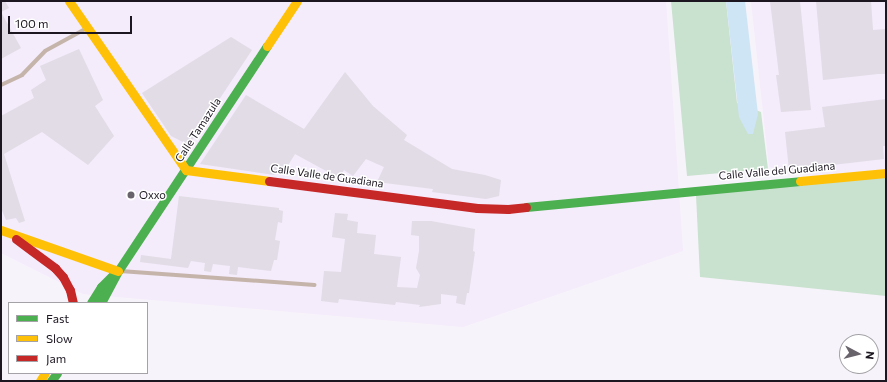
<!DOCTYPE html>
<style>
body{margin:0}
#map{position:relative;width:887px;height:382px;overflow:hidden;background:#f7f3fa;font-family:Commissioner,sans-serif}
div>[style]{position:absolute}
.built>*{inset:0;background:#f4ebfb}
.green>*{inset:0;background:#c9e1cf}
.water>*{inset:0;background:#cee5f6}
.building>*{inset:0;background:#e1dce5}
.lane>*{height:4px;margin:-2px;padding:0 2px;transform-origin:2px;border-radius:2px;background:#c5b4aa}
.fast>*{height:9px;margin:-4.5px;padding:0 4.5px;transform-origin:4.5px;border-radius:4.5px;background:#4caf50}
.slow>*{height:9px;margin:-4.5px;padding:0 4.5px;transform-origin:4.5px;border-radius:4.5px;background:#ffc107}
.jam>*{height:9px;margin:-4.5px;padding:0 4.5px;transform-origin:4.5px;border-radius:4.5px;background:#c62828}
.dots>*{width:11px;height:11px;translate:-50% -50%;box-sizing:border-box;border:2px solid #fff;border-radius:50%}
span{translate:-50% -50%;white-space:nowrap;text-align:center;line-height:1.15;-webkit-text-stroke:3px #fff;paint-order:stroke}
.street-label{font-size:11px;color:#1c1620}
.poi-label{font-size:11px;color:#1c1620}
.left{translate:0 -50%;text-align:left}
.frame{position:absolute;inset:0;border:2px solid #1c1620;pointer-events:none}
.legend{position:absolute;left:8px;top:302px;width:140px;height:72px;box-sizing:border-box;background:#fff;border:1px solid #a4a2a6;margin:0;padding:5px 7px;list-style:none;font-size:12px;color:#1c1620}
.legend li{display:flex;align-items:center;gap:8px;height:20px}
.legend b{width:20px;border:1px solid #a4a2a6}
.north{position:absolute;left:839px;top:334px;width:40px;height:40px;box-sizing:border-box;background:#fff;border:1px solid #a4a2a6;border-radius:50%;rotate:97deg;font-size:11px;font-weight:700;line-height:16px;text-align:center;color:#1c1620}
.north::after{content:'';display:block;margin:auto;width:14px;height:18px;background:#69636c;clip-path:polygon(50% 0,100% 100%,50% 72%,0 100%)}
.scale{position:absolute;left:8px;top:16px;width:124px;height:18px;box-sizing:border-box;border:2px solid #1c1620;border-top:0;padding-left:5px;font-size:12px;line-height:14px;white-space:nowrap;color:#1c1620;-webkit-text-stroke:3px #fff;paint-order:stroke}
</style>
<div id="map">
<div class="built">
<div style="clip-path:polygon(1px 1px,666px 1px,683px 251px,463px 327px,83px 294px,1px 253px)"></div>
<div style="clip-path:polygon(751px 1px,886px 1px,886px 191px,769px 167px)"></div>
</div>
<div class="green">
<div style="clip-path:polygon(671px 1px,726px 1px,737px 103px,761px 112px,768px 169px,687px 176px)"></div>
<div style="clip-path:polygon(886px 177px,886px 296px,700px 277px,696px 195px)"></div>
</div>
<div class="water">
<div style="clip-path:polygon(726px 1px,745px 1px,758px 114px,753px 134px,748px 134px,739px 117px)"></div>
</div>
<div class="building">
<div style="clip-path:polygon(1px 1px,5px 1px,9px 8px,1px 12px,21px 48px,1px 59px)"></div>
<div style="clip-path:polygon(770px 1px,800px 1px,811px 110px,781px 112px,776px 75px,779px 75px)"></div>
<div style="clip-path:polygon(816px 1px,871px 1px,873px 30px,886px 29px,886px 74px,878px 74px,823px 80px)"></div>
<div style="clip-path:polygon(231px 37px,252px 50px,189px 145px,171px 136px,142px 93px)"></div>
<div style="clip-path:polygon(79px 49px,103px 100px,95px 106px,114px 136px,88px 165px,42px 132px,4px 154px,25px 221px,19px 223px,16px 218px,6px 220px,1px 208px,1px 116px,34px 98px,31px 90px,46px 80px,40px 66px)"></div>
<div style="clip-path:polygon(345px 72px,373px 106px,407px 135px,404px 140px,452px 169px,485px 175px,501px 180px,499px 196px,486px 199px,432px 192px,433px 189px,377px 182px,384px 167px,366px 159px,353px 176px,344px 170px,339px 178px,295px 154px,284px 172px,278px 169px,274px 175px,200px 164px,246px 95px,304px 129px)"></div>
<div style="clip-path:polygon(886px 99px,886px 146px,883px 146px,884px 159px,789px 170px,785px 132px,825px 127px,822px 107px)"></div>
<div style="clip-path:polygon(179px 196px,279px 208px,279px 210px,283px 211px,282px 223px,278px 222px,275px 240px,280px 241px,277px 260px,274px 260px,271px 271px,238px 267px,237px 275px,229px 274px,230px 266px,213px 264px,211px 272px,204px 271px,205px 263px,191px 261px,188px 268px,140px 262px,141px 255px,171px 259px)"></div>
<div style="clip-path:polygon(335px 213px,348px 214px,347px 220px,358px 222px,357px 233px,376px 235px,374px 254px,401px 257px,397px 287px,417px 288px,420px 275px,416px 268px,419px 251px,419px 236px,411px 235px,412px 221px,431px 221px,475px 229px,473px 251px,475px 252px,469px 293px,467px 293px,465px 305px,456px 303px,457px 296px,441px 294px,441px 304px,419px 307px,420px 305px,396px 302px,395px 305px,339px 299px,338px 303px,321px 301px,324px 271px,341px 272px,345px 239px,332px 237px)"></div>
</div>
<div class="lane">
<div style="left:1px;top:85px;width:23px;rotate:-25deg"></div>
<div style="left:22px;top:75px;width:33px;rotate:-46deg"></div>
<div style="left:45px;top:51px;width:48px;rotate:-28.7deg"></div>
<div style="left:120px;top:271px;width:195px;rotate:4.1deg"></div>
</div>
<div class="fast">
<div style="left:526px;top:207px;width:275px;rotate:-5.4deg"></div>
<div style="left:91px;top:303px;width:19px;rotate:-58deg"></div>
<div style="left:101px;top:287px;width:18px;rotate:-45deg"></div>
<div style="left:101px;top:303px;width:36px;rotate:-62deg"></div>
<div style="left:118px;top:271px;width:270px;rotate:-56.5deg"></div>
<div style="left:51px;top:381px;width:10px;rotate:-53deg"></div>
</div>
<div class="slow">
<div style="left:69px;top:1px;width:206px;rotate:55.3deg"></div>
<div style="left:186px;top:170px;width:84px;rotate:7.5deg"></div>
<div style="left:267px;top:46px;width:54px;rotate:-56.3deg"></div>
<div style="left:800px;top:181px;width:86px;rotate:-5.3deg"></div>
<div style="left:1px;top:230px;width:124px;rotate:19.3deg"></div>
<div style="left:40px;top:381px;width:9px;rotate:-58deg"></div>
</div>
<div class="jam">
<div style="left:269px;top:181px;width:210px;rotate:7.4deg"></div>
<div style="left:477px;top:208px;width:31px;rotate:2deg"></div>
<div style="left:508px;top:209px;width:18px;rotate:-6deg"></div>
<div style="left:16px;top:239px;width:49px;rotate:36.6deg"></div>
<div style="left:55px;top:268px;width:12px;rotate:48deg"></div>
<div style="left:63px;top:277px;width:15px;rotate:62deg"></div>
<div style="left:70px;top:290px;width:13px;rotate:77deg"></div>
</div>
<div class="dots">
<div style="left:131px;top:195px;background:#69636c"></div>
</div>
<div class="street-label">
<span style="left:198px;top:130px;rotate:-57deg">Calle Tamazula</span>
<span style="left:777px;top:171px;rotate:-5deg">Calle Valle del Guadiana</span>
<span style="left:327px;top:176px;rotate:8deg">Calle Valle de Guadiana</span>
</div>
<div class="poi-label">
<span class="left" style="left:139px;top:195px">Oxxo</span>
</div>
<div class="frame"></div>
<ul class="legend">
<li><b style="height:5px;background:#4caf50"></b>Fast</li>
<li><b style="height:5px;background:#ffc107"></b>Slow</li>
<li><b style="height:5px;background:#c62828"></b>Jam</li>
</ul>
<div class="north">N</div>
<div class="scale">100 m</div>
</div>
